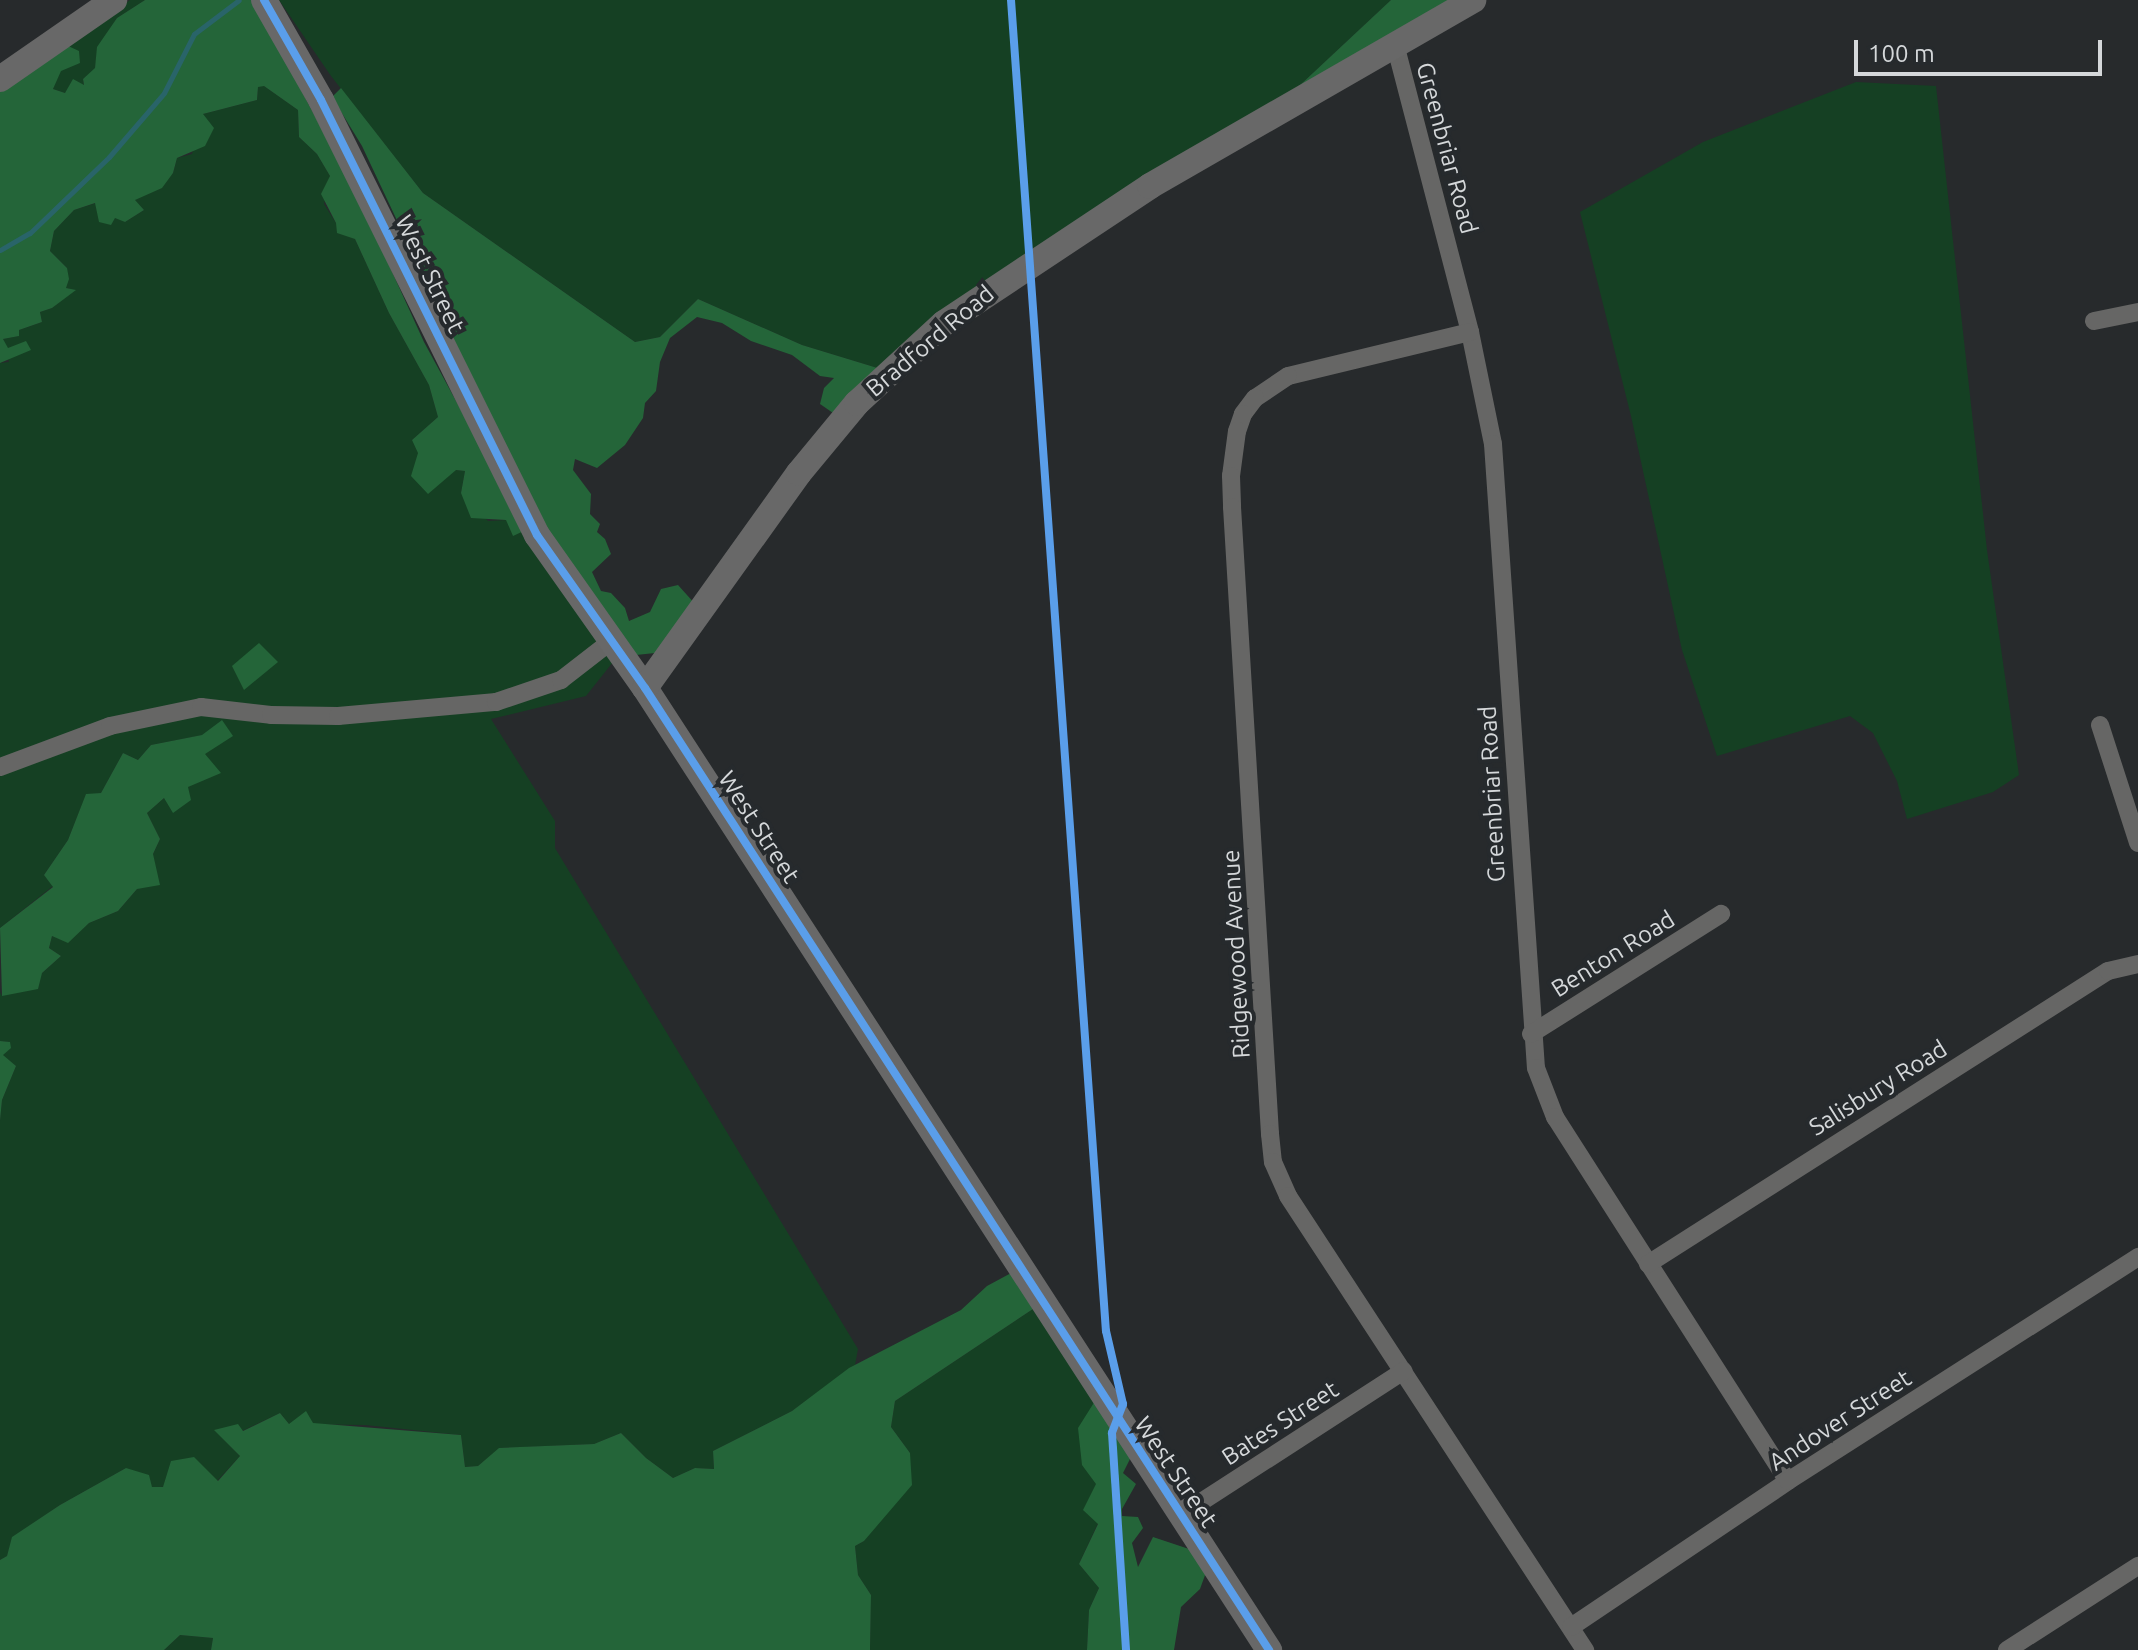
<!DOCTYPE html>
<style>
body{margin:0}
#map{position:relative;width:2138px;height:1650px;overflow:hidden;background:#272a2c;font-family:Ubuntu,sans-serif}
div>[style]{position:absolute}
.green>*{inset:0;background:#154023}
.forest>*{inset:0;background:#246539}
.stream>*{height:5px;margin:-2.5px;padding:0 2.5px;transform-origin:2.5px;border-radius:2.5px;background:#296469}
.street>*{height:18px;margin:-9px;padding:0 9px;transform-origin:9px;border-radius:9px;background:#666665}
.secondary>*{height:26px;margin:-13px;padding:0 13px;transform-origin:13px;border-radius:13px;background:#686868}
.cycleway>*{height:8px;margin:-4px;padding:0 4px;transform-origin:4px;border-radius:4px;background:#5a9eea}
span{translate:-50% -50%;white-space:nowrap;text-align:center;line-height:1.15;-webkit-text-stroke:8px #262a2d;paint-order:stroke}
.street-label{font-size:24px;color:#d5d8da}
.scale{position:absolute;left:1854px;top:40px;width:248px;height:36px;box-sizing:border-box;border:4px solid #d5d8da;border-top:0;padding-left:10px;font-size:24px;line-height:28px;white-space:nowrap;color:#d5d8da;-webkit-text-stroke:6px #262a2d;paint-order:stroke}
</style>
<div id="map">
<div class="green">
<div style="clip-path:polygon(130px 0,145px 0,117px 18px,98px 47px,95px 69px,83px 79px,84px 86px,65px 93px,53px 89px,66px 45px)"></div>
<div style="clip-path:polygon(279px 0,1391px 0,1298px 87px,884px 370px,802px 345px,698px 299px,660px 337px,635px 342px,423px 193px,331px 76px)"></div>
<div style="clip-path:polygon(1856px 82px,1936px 86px,1987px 550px,2019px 775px,1993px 792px,1907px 819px,1897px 781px,1873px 733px,1850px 716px,1717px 756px,1682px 650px,1631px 416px,1580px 212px,1703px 142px)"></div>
<div style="clip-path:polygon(258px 86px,264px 86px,298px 110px,299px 137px,317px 154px,330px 176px,324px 204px,336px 223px,355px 239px,389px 313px,429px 385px,438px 417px,412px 440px,456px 470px,465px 471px,461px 493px,488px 521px,507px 520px,526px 530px,613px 662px,586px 696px,491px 719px,555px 821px,555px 848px,858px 1349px,855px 1365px,792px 1411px,713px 1451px,714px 1469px,695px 1468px,673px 1478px,646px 1458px,621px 1433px,594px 1444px,500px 1448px,478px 1466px,465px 1467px,461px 1435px,365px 1425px,289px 1424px,280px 1413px,242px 1431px,215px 1430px,240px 1456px,217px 1481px,151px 1488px,126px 1468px,60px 1505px,13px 1537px,7px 1556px,0 1560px,0 1121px,2px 1100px,16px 1066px,2px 1055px,9px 1042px,0 1041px,0 992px,2px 996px,42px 973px,61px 956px,49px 948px,52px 936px,68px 942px,89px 923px,118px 911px,137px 889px,160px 839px,147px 813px,164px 798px,187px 787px,222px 720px,203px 735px,151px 745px,138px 760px,123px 753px,101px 793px,86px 795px,68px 840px,44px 875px,53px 886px,0 928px,0 363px,9px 362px,3px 339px,18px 336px,19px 330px,42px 322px,40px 312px,52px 308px,74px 290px,66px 288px,67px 268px,50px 251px,54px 231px,74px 210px,96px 203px,125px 222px,144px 210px,134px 200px,173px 173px,177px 158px,192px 154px,203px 114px,257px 100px)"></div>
<div style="clip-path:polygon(1036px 1307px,1095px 1401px,1098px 1523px,1079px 1564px,1099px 1588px,1089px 1610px,1087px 1650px,870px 1650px,871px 1595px,858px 1575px,855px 1546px,864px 1541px,910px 1453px,891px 1427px,895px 1401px)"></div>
<div style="clip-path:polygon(180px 1635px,213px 1638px,211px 1650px,164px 1650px)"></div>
</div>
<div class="forest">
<div style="clip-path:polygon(145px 0,254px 0,363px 208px,424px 342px,526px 530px,513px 536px,506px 520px,471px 518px,461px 493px,465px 471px,456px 470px,428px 494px,411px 476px,418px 453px,412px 440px,438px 417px,429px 385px,389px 313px,355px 239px,337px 233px,336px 223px,321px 194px,330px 176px,317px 154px,299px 137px,298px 110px,264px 86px,258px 87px,257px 100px,203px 114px,214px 128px,205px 146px,177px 158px,173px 173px,162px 188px,135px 200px,144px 210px,125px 222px,115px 218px,111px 225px,99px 222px,95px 203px,74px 210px,54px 231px,50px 251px,67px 268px,69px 279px,66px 288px,76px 290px,52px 308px,40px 312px,42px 322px,19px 330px,19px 336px,3px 339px,8px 348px,26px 341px,31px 350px,0 363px,0 85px,66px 45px,79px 51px,80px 63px,61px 71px,53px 89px,65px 93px,73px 79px,84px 85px,83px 79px,95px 68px,97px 47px,117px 18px)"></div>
<div style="clip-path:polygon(1391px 0,1460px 0,1298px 87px)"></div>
<div style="clip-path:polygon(341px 88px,423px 193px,635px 342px,660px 337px,698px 299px,802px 345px,884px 370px,836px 415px,820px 404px,824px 388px,834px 378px,820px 376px,792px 355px,751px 341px,722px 323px,697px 317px,670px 338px,660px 362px,656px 391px,645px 403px,643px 418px,625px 445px,597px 468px,575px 459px,573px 470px,591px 494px,590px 514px,600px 524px,597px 532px,605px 539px,611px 554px,592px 572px,601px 591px,611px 593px,625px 608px,629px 621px,650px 612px,661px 589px,678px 585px,696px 605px,655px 653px,636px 655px,577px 586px,481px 399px,362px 146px,332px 97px)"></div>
<div style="clip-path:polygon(259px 643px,278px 662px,244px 690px,232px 666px)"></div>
<div style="clip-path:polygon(222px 720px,233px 736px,205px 754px,221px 773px,188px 787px,191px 800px,173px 813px,164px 798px,147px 813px,160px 839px,153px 854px,160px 885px,137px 889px,118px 911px,89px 923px,68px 943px,52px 936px,49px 948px,61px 956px,42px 973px,38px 989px,2px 996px,0 928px,53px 887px,44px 875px,68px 840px,86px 794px,101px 793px,123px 753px,138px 760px,151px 745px,202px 735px)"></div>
<div style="clip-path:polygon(0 1041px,10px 1042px,11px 1048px,3px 1055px,16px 1066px,2px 1100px,0 1121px)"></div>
<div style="clip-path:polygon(1013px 1272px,1036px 1307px,895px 1401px,891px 1427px,910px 1453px,912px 1485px,864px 1541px,855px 1546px,858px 1575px,871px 1595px,870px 1650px,211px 1650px,213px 1638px,180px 1635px,164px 1650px,0 1650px,0 1560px,7px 1556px,12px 1537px,60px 1505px,126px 1468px,149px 1475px,152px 1487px,163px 1487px,171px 1461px,194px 1457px,218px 1481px,240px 1456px,214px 1430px,238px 1424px,243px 1431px,280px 1413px,289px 1424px,306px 1411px,313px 1423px,461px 1435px,465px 1467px,478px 1466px,499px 1448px,594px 1444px,621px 1433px,646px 1458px,673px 1478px,695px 1468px,714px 1469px,713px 1451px,792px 1411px,849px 1368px,961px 1310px,987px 1286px)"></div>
<div style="clip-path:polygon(1095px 1401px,1132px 1455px,1123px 1473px,1136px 1484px,1122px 1509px,1122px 1516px,1138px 1517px,1143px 1528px,1132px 1543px,1138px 1567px,1153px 1537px,1198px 1552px,1208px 1567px,1200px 1589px,1181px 1607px,1174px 1650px,1087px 1650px,1089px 1610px,1099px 1588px,1079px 1564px,1098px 1524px,1083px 1510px,1096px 1484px,1082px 1465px,1078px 1428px)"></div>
</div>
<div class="stream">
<div style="left:0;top:250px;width:34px;rotate:-30deg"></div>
<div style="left:30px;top:233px;width:110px;rotate:-43.9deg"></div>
<div style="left:109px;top:157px;width:84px;rotate:-49.3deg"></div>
<div style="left:164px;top:93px;width:66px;rotate:-63deg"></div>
<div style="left:194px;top:34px;width:56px;rotate:-37.1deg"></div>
</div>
<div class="street">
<div style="left:1395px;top:44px;width:298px;rotate:75.4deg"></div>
<div style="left:1470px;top:332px;width:114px;rotate:78.4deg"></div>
<div style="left:1493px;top:444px;width:625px;rotate:86.06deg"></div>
<div style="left:1536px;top:1068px;width:53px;rotate:68.8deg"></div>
<div style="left:1555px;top:1117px;width:432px;rotate:57.4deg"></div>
<div style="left:2094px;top:321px;width:45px;rotate:-11.6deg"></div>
<div style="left:1470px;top:332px;width:187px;rotate:166.4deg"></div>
<div style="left:1288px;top:376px;width:40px;rotate:146deg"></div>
<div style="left:1255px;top:398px;width:20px;rotate:127deg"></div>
<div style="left:1243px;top:414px;width:18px;rotate:109deg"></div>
<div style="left:1237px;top:431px;width:45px;rotate:97.6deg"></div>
<div style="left:1231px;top:476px;width:31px;rotate:88deg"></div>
<div style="left:1232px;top:507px;width:628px;rotate:86.53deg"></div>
<div style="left:1270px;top:1134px;width:28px;rotate:84deg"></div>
<div style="left:1273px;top:1162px;width:37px;rotate:66deg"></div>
<div style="left:1288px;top:1196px;width:543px;rotate:56.81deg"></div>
<div style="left:2100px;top:725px;width:124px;rotate:72.1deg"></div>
<div style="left:0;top:767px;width:117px;rotate:-20.4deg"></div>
<div style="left:110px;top:726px;width:93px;rotate:-11.8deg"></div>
<div style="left:201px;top:707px;width:70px;rotate:6.5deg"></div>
<div style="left:271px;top:715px;width:67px;rotate:0.9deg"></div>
<div style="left:338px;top:716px;width:159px;rotate:-5.1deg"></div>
<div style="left:496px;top:702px;width:69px;rotate:-18.7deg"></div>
<div style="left:561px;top:680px;width:62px;rotate:-37.8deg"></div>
<div style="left:1531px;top:1034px;width:225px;rotate:-32.3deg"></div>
<div style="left:1648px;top:1264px;width:545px;rotate:-32.5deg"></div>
<div style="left:2108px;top:971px;width:31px;rotate:-13deg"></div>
<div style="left:1181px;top:1515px;width:265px;rotate:-32.9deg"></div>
<div style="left:1571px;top:1627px;width:262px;rotate:-33.9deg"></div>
<div style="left:1788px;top:1481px;width:416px;rotate:-32.6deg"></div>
<div style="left:2007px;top:1650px;width:156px;rotate:-32.7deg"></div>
</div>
<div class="secondary">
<div style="left:264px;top:0;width:115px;rotate:60.3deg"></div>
<div style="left:321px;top:100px;width:486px;rotate:63.6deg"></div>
<div style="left:537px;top:535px;width:187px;rotate:54.8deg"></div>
<div style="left:645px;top:688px;width:1147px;rotate:57.03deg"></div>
<div style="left:0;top:79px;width:139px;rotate:-34.7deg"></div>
<div style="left:645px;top:688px;width:264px;rotate:-54.4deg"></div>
<div style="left:799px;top:473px;width:91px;rotate:-50.4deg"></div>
<div style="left:857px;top:403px;width:118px;rotate:-42.6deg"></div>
<div style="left:944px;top:323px;width:247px;rotate:-33.6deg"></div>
<div style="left:1150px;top:186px;width:373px;rotate:-29.9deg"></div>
</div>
<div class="cycleway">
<div style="left:264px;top:0;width:115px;rotate:60.3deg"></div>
<div style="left:321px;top:100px;width:486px;rotate:63.6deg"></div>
<div style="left:537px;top:535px;width:187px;rotate:54.8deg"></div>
<div style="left:645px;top:688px;width:1147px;rotate:57.03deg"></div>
<div style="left:1011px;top:0;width:1334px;rotate:85.92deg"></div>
<div style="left:1106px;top:1331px;width:75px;rotate:76.9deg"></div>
<div style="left:1123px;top:1404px;width:31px;rotate:111deg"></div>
<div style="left:1112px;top:1433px;width:217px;rotate:86.3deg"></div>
</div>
<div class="street-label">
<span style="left:1447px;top:148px;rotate:75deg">Greenbriar Road</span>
<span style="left:430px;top:274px;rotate:64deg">West Street</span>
<span style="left:930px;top:341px;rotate:-40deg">Bradford Road</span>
<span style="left:1492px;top:794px;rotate:-93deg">Greenbriar Road</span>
<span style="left:759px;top:827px;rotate:57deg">West Street</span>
<span style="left:1236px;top:954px;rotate:-93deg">Ridgewood Avenue</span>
<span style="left:1613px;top:954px;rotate:-32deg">Benton Road</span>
<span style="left:1878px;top:1088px;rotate:-32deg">Salisbury Road</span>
<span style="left:1840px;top:1420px;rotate:-33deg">Andover Street</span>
<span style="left:1280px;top:1423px;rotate:-33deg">Bates Street</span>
<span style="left:1176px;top:1472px;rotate:56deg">West Street</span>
</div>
<div class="scale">100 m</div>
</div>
